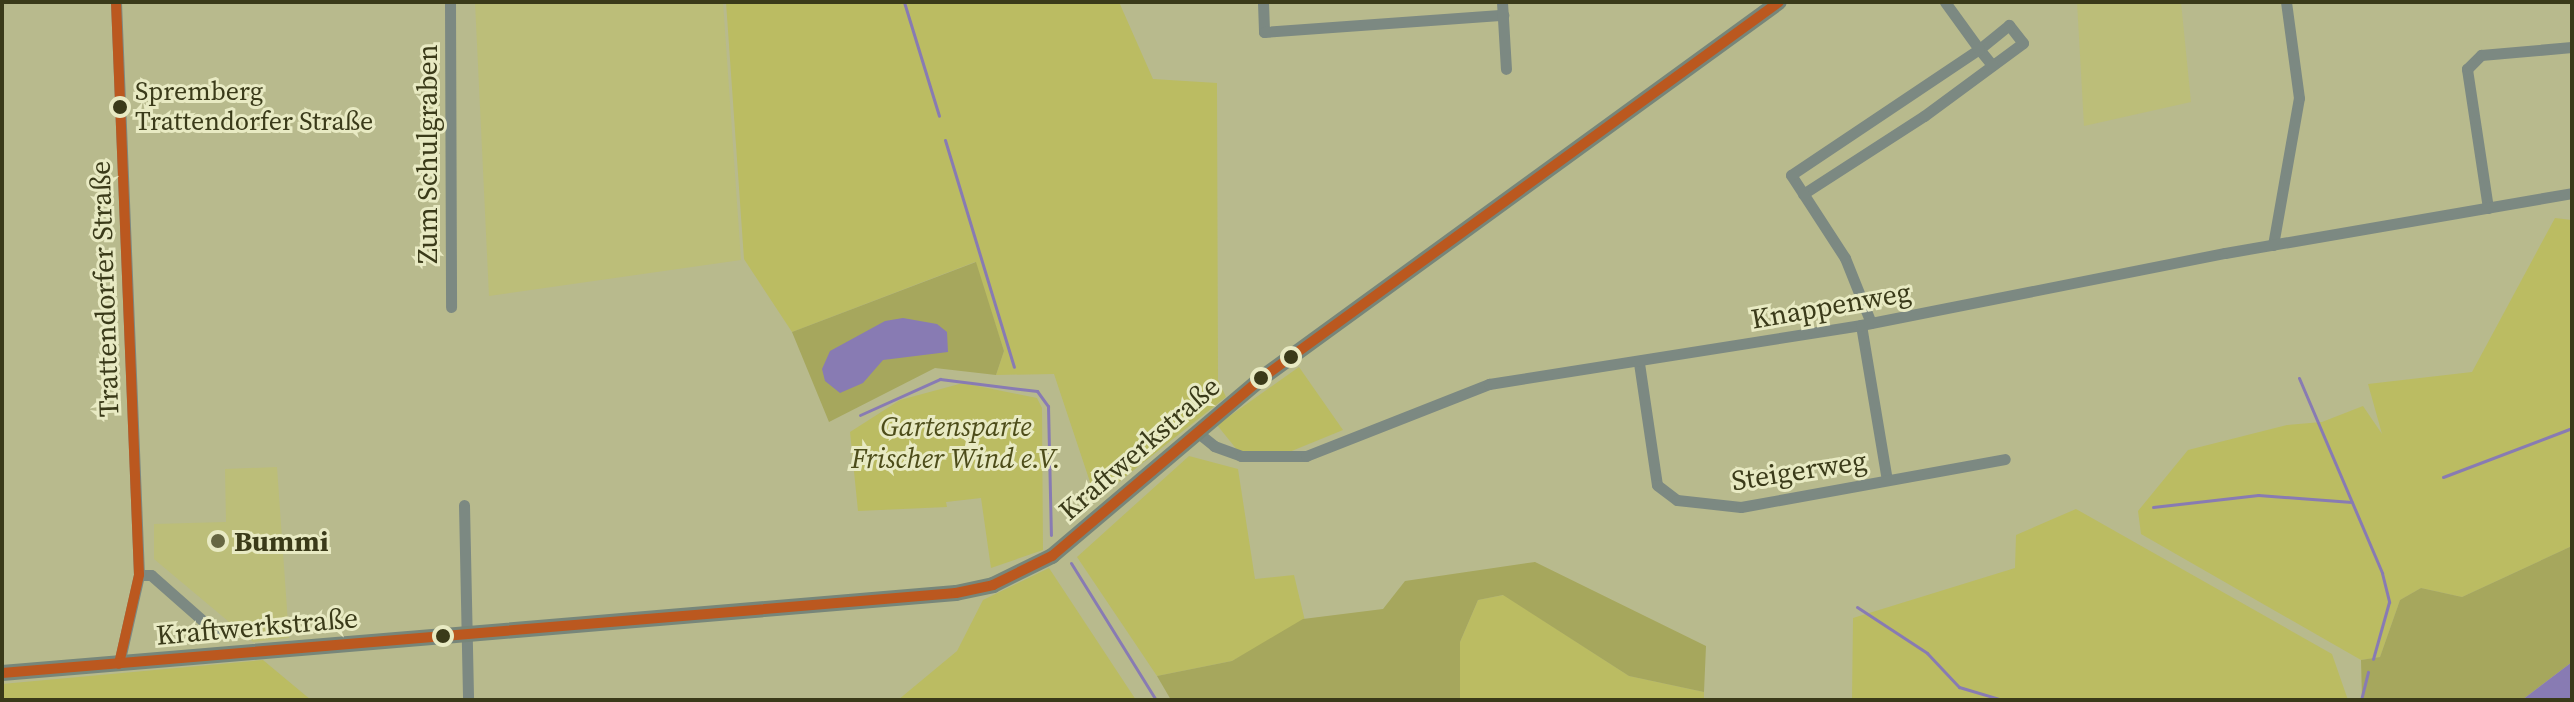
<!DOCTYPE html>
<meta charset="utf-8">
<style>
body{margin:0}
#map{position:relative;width:2574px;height:702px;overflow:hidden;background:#b8ba8d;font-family:"Source Serif 4",serif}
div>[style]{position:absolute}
.built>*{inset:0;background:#bcbe79}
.green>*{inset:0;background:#bbbc62}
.forest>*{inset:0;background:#a6a75d}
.water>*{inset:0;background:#887bb3}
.stream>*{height:3px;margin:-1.5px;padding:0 1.5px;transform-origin:1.5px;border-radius:1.5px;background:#887bb3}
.street>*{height:11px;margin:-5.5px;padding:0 5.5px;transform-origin:5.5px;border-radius:5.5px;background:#7c8982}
.secondary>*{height:16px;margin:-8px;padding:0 8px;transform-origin:8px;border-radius:8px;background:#77867a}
.bus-1>*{height:10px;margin:-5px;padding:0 5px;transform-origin:5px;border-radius:5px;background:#bb581f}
.dots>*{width:22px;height:22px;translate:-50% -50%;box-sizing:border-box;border:4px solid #e8eac3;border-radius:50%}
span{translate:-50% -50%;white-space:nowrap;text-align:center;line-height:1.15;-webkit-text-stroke:6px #e8eac3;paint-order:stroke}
.bus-label{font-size:26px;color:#3a3a19}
.left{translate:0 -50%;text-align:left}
.street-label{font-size:28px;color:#3a3a19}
.park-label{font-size:28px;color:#4d4d1a;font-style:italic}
.poi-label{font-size:28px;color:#3a3a19;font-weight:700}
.frame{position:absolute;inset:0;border:4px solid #3a3a19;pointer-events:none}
</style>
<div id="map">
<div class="built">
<div style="clip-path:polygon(475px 2px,723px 2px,741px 260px,489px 296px)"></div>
<div style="clip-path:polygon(2077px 2px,2181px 2px,2191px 102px,2084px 126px)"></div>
<div style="clip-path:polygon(277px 467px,289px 638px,253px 642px,154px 559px,154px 524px,226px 522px,225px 469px)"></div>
</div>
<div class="green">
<div style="clip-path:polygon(726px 2px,1119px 2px,1153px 79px,1217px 83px,1218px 380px,1226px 397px,1096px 500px,1054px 374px,996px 375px,1004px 351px,975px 262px,792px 332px,744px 259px)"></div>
<div style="clip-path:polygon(2555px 218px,2572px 220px,2572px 546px,2462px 597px,2421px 588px,2400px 600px,2380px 657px,2361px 660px,2141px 534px,2138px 511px,2188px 450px,2287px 425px,2322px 422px,2363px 406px,2382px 434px,2368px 384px,2472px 372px)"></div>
<div style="clip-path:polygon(1299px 367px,1343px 430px,1282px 455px,1238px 451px,1217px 425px)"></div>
<div style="clip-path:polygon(963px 383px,1037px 398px,1042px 408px,1043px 550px,991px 568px,981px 498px,946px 502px,947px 507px,858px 511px,850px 432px,900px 400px)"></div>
<div style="clip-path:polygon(1189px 456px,1238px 469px,1255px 579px,1294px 575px,1305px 621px,1232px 661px,1157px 676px,1077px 557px)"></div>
<div style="clip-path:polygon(2076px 509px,2332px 654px,2348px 700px,1852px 700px,1853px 618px,2015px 568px,2016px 535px)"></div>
<div style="clip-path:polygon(1049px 568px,1136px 700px,898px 700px,957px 651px,983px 600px)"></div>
<div style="clip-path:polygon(1504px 595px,1629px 676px,1704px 692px,1704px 700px,1460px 700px,1460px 642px,1478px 600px)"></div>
<div style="clip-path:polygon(263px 660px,311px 700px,2px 700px,2px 684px)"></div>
</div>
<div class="forest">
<div style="clip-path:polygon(976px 262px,1004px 351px,996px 375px,935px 368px,829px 422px,792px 332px)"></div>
<div style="clip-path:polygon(2572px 546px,2572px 662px,2522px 700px,2362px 700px,2361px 660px,2380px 657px,2400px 600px,2421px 588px,2462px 597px)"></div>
<div style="clip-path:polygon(1535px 562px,1706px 646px,1704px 692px,1629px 676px,1503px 595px,1478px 600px,1460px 642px,1460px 700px,1171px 700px,1157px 676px,1232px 661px,1303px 619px,1383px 609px,1405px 581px)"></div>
</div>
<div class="water">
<div style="clip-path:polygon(903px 318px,937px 324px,947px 332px,948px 352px,883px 360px,863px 383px,840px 393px,825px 381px,822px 369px,830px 351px,885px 321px)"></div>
<div style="clip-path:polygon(2572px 662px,2572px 700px,2522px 700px)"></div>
</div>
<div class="stream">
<div style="left:904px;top:2px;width:119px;rotate:72.9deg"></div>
<div style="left:945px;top:140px;width:237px;rotate:73.1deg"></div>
<div style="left:2299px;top:378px;width:212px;rotate:66.9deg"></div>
<div style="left:2382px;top:573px;width:30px;rotate:76deg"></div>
<div style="left:2389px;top:602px;width:59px;rotate:105.7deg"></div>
<div style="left:860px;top:415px;width:88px;rotate:-24.2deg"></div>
<div style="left:940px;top:379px;width:98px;rotate:7.1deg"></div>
<div style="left:1037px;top:391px;width:19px;rotate:54deg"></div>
<div style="left:1048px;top:406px;width:129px;rotate:88.7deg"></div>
<div style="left:2443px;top:477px;width:138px;rotate:-20.8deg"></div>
<div style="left:2153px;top:507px;width:106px;rotate:-6.5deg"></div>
<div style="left:2258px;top:495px;width:94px;rotate:4.3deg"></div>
<div style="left:1071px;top:563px;width:161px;rotate:58.2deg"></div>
<div style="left:1857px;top:607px;width:84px;rotate:33.3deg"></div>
<div style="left:1927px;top:653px;width:47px;rotate:46.7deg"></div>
<div style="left:1959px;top:687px;width:46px;rotate:16.5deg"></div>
<div style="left:2361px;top:700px;width:29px;rotate:-76deg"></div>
</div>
<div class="street">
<div style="left:116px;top:2px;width:573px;rotate:87.7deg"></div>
<div style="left:139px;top:575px;width:91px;rotate:102.7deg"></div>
<div style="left:450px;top:2px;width:305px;rotate:89.8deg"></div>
<div style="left:1263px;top:2px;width:30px;rotate:88deg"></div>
<div style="left:1264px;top:32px;width:240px;rotate:-4.1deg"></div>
<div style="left:1502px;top:2px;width:67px;rotate:86.6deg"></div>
<div style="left:1803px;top:194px;width:144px;rotate:-32.8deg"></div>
<div style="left:1924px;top:116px;width:123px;rotate:-36.4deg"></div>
<div style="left:2023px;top:43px;width:23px;rotate:-128deg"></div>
<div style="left:2009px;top:25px;width:38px;rotate:141deg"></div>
<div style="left:1979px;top:49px;width:21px;rotate:51deg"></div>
<div style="left:2488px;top:208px;width:141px;rotate:-98.6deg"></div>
<div style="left:2467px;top:69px;width:20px;rotate:-45deg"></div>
<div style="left:2481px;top:55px;width:91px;rotate:-5deg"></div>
<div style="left:2273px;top:245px;width:149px;rotate:-80deg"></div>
<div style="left:2299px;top:98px;width:97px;rotate:-97.7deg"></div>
<div style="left:1871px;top:323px;width:70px;rotate:-111.8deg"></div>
<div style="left:1845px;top:258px;width:99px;rotate:-123deg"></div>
<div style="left:1791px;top:175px;width:226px;rotate:-33.8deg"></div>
<div style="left:1979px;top:49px;width:58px;rotate:-125.9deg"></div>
<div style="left:1861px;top:325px;width:157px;rotate:80.5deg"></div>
<div style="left:1639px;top:363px;width:123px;rotate:81.6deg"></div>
<div style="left:1657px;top:485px;width:25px;rotate:37deg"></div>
<div style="left:1677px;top:500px;width:64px;rotate:6.2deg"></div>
<div style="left:1741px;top:507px;width:268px;rotate:-10.3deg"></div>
<div style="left:1197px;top:432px;width:22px;rotate:39deg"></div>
<div style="left:1214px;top:446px;width:29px;rotate:20deg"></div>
<div style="left:1241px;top:456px;width:65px"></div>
<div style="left:1306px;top:456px;width:197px;rotate:-21.5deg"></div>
<div style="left:1489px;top:384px;width:377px;rotate:-9deg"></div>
<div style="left:1861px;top:325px;width:371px;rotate:-11.2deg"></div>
<div style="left:2225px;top:253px;width:352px;rotate:-9.8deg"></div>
<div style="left:464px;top:505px;width:195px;rotate:88.8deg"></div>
<div style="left:139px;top:575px;width:12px"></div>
<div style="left:151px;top:575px;width:89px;rotate:41.4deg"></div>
</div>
<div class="secondary">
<div style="left:2px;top:673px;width:957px;rotate:-4.79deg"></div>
<div style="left:956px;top:593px;width:38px;rotate:-12deg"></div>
<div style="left:993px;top:585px;width:66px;rotate:-26.2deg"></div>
<div style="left:1052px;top:556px;width:275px;rotate:-40.3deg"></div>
<div style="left:1262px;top:378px;width:639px;rotate:-36.03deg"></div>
</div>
<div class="bus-1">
<div style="left:116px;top:2px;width:573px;rotate:87.7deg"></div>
<div style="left:139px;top:575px;width:91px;rotate:102.7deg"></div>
<div style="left:2px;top:673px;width:957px;rotate:-4.79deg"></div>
<div style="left:956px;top:593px;width:38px;rotate:-12deg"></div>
<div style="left:993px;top:585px;width:66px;rotate:-26.2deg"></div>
<div style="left:1052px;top:556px;width:275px;rotate:-40.3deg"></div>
<div style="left:1262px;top:378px;width:639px;rotate:-36.03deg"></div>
</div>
<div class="dots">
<div style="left:120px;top:107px;background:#3a3a19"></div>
<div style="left:1291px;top:357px;background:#3a3a19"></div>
<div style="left:1261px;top:378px;background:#3a3a19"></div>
<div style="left:218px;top:541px;background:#666742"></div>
<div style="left:443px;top:636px;background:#3a3a19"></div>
</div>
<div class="bus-label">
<span class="left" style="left:135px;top:107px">Spremberg<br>Trattendorfer Straße</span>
</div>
<div class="street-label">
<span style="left:427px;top:154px;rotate:-90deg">Zum Schulgraben</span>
<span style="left:104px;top:289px;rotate:-92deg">Trattendorfer Straße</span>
<span style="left:1831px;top:305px;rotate:-10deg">Knappenweg</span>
<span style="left:1139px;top:448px;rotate:-41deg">Kraftwerkstraße</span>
<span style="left:1799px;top:470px;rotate:-9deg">Steigerweg</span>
<span style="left:257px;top:626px;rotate:-5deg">Kraftwerkstraße</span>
</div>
<div class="park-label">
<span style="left:956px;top:442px">Gartensparte<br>Frischer Wind e.V.</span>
</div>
<div class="poi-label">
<span class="left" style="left:234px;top:541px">Bummi</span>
</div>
<div class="frame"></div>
</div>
